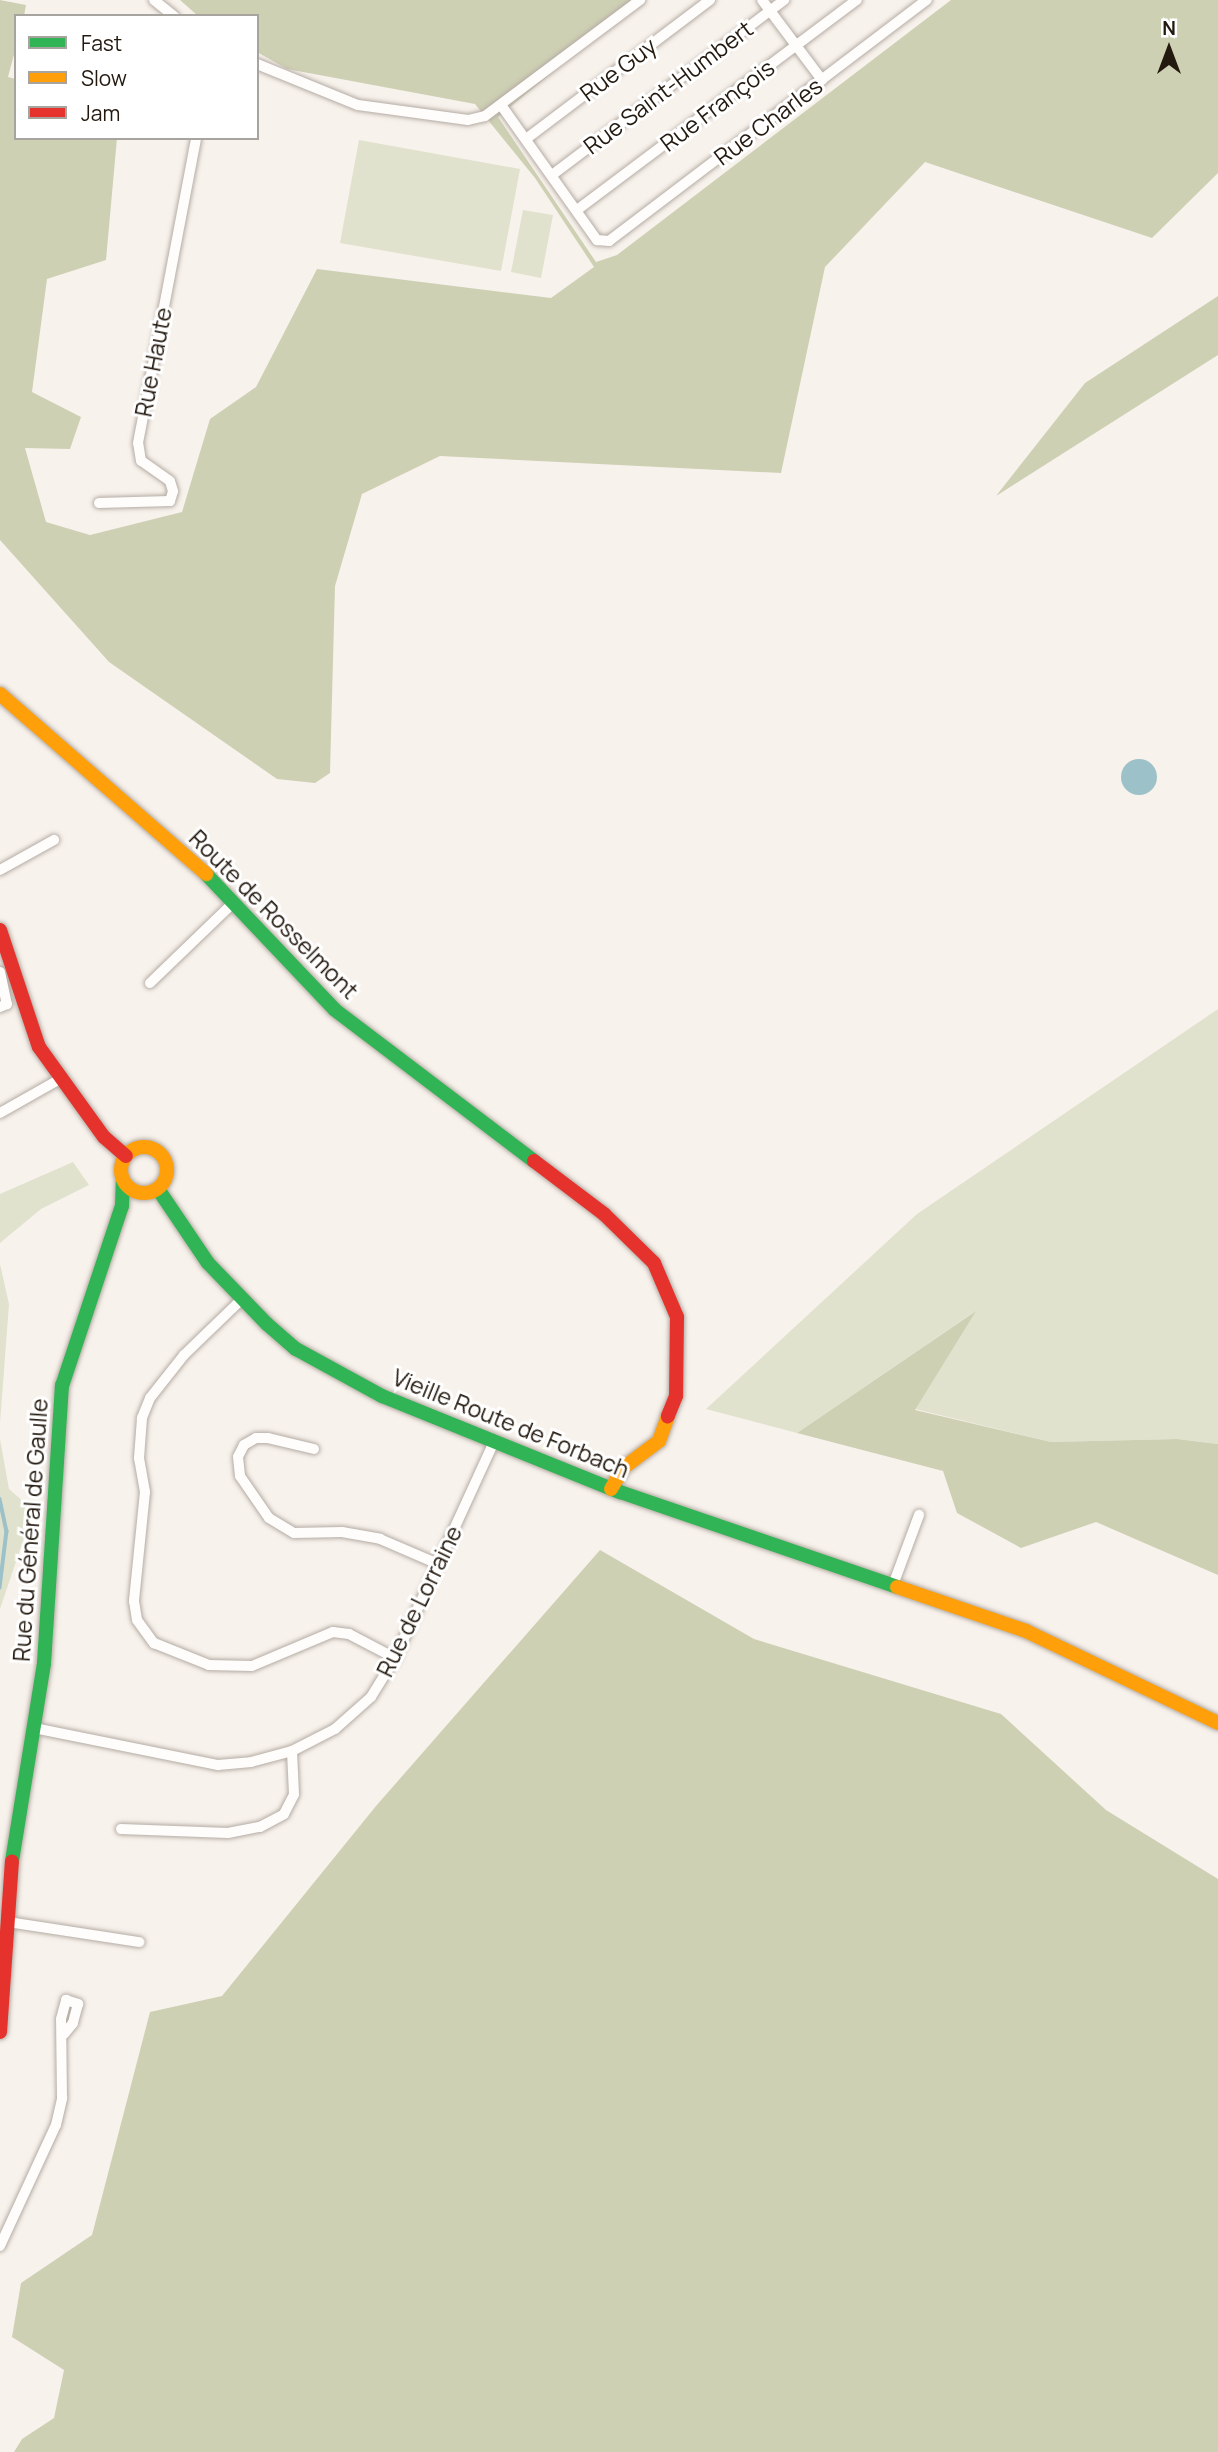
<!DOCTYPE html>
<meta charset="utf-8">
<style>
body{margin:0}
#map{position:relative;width:1218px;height:2452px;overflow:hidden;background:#f8f2ec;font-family:Manrope,sans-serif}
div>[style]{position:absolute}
.green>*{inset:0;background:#e1e2cd}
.forest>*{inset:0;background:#ced0b4}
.water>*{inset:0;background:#9cc1c8}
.round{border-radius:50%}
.stream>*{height:3.5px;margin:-1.75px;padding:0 1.75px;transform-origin:1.75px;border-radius:1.75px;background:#9cc1c8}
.roads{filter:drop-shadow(0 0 2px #b4aca4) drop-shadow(0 0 2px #b4aca4)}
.street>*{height:10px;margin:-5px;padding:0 5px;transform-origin:5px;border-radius:5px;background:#fefdfc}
.fast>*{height:14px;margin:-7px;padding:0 7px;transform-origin:7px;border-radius:7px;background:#30b455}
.slow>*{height:14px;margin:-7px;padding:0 7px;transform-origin:7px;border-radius:7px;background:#ff9f0a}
.slow>.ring{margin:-7px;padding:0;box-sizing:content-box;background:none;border:14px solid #ff9f0a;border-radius:50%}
.jam>*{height:14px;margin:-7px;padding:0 7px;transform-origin:7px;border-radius:7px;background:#e5322d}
span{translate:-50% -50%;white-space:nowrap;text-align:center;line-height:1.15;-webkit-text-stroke:6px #fff;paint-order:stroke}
.street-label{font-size:23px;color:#23190f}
.legend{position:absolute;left:14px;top:14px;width:245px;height:126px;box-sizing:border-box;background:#fff;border:2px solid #a7a39f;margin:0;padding:9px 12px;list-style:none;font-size:21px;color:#23190f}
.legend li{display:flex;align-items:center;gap:14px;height:35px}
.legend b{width:35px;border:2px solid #a7a39f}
.north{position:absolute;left:1134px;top:14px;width:70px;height:70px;-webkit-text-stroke:5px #fff;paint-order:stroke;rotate:0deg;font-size:19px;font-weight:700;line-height:28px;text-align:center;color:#23190f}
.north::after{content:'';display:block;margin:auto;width:24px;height:32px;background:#23190f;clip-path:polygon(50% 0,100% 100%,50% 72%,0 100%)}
</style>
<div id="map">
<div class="green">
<div style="clip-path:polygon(359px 140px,520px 169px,501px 271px,340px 243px)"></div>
<div style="clip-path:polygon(523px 210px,553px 215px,541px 278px,511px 272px)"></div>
<div style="clip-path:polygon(1218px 1009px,1218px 1444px,1177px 1439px,1051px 1442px,915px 1409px,974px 1312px,797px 1433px,706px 1409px,917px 1214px)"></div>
<div style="clip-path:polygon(73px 1162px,89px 1185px,41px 1209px,0 1243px,0 1194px)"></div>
<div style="clip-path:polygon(0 1264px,9px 1304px,0 1423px)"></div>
<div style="clip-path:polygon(0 1439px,9px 1489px,26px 1504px,26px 1532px,0 1609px)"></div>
</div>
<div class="forest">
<div style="clip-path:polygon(0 0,26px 5px,24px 16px,16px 16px,16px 47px,8px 77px,16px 79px,16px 138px,117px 138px,106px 260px,47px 279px,32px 392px,81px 417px,70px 449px,25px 448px,46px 522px,90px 535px,182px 512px,210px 419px,256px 387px,317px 269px,551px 298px,594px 267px,535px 178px,475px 104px,287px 69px,257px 52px,257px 16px,198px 16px,180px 0,640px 0,498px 117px,596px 262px,617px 255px,951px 0,1218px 0,1218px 173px,1152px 238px,925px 162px,825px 267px,781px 473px,440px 456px,362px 494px,335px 586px,330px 773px,315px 783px,277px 779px,109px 662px,0 540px)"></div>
<div style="clip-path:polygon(1218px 296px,1218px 355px,996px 496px,1085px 383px)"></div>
<div style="clip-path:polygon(976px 1311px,915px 1410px,1051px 1442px,1177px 1439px,1218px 1444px,1218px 1575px,1096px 1522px,1021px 1548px,957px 1513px,943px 1471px,797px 1433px)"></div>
<div style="clip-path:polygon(600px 1550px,754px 1639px,1001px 1714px,1106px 1810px,1218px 1879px,1218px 2452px,14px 2452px,22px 2439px,54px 2418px,64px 2370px,12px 2337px,21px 2283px,92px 2235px,150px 2012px,222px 1996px,376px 1806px)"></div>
</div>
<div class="water">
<div class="round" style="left:1121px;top:759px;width:36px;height:36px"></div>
</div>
<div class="stream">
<div style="left:0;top:1499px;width:33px;rotate:78deg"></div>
<div style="left:7px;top:1531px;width:57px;rotate:97deg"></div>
</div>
<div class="roads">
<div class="street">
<div style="left:154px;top:0;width:26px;rotate:39deg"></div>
<div style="left:762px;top:0;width:100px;rotate:53.1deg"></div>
<div style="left:257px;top:64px;width:109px;rotate:22.1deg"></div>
<div style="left:358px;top:105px;width:111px;rotate:7.8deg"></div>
<div style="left:468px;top:120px;width:17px;rotate:-13deg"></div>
<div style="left:485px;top:116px;width:194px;rotate:-36.8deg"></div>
<div style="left:501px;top:105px;width:166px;rotate:54.6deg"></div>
<div style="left:597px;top:240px;width:12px;rotate:5deg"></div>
<div style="left:609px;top:241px;width:399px;rotate:-37.2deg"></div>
<div style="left:526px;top:139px;width:231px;rotate:-37.1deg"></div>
<div style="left:552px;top:175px;width:291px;rotate:-37deg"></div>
<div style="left:577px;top:210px;width:350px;rotate:-36.9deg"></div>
<div style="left:99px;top:503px;width:71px;rotate:-1.6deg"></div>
<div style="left:170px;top:501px;width:10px;rotate:-73deg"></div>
<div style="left:173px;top:491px;width:10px;rotate:-107deg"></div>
<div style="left:170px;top:481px;width:35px;rotate:-145deg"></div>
<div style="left:141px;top:461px;width:18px;rotate:-99deg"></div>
<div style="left:138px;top:443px;width:310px;rotate:-79.2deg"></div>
<div style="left:0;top:870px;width:62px;rotate:-29.1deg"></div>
<div style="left:0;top:972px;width:33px;rotate:78deg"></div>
<div style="left:7px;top:1004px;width:8px;rotate:157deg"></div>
<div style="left:150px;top:983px;width:114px;rotate:-43.9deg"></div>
<div style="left:0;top:1113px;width:69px;rotate:-29.5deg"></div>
<div style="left:242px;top:1299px;width:81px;rotate:136deg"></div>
<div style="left:184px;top:1355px;width:55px;rotate:128.3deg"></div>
<div style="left:150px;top:1398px;width:22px;rotate:112deg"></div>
<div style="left:142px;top:1418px;width:40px;rotate:94.3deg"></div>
<div style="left:139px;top:1458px;width:35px;rotate:80deg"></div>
<div style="left:145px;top:1492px;width:110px;rotate:95.8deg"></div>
<div style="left:134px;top:1601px;width:19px;rotate:81deg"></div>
<div style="left:137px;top:1620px;width:29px;rotate:54deg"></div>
<div style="left:154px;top:1643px;width:59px;rotate:21.8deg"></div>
<div style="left:209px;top:1665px;width:43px;rotate:1.3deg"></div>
<div style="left:252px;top:1666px;width:88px;rotate:-22.8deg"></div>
<div style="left:333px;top:1632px;width:16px;rotate:7deg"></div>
<div style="left:349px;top:1634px;width:52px;rotate:27.6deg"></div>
<div style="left:314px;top:1449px;width:47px;rotate:-166.6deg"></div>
<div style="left:268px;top:1438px;width:12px;rotate:180deg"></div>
<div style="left:256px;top:1438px;width:14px;rotate:150deg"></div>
<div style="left:244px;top:1445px;width:13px;rotate:117deg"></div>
<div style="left:238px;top:1457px;width:19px;rotate:84deg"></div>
<div style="left:240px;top:1476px;width:51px;rotate:55.4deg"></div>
<div style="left:269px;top:1518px;width:29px;rotate:31deg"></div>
<div style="left:294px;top:1533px;width:48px;rotate:-1.2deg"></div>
<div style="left:342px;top:1532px;width:39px;rotate:10deg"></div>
<div style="left:380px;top:1539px;width:63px;rotate:23.3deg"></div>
<div style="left:893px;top:1585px;width:75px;rotate:-69.6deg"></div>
<div style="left:34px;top:1728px;width:188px;rotate:11.4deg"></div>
<div style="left:218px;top:1765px;width:33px;rotate:-5deg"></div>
<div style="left:251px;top:1762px;width:42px;rotate:-15deg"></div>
<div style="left:292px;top:1751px;width:48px;rotate:-27.1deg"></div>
<div style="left:335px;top:1729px;width:48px;rotate:-41.6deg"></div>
<div style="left:371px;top:1697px;width:46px;rotate:-58.4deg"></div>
<div style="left:395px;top:1658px;width:235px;rotate:-65.4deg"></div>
<div style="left:121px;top:1829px;width:107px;rotate:2.1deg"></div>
<div style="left:228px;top:1833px;width:33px;rotate:-11deg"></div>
<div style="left:260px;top:1827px;width:27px;rotate:-28deg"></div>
<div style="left:284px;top:1814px;width:22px;rotate:-63deg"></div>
<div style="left:294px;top:1794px;width:43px;rotate:-92.7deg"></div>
<div style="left:8px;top:1922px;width:133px;rotate:8.7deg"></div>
<div style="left:0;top:2246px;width:133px;rotate:-65.2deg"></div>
<div style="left:56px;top:2125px;width:28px;rotate:-77deg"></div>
<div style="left:62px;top:2098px;width:79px;rotate:-90.7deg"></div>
<div style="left:61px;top:2019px;width:20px;rotate:-75deg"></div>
<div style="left:66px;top:2000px;width:13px;rotate:18deg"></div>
<div style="left:78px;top:2004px;width:20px;rotate:105deg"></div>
<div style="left:73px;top:2023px;width:14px;rotate:129deg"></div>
</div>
<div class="fast">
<div style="left:206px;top:874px;width:187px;rotate:46.5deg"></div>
<div style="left:335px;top:1010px;width:250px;rotate:37.2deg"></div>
<div style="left:158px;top:1189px;width:89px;rotate:56deg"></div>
<div style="left:208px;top:1263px;width:85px;rotate:46deg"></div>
<div style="left:267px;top:1324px;width:38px;rotate:41deg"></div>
<div style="left:296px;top:1349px;width:98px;rotate:28.7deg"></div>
<div style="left:382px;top:1396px;width:257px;rotate:22deg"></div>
<div style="left:620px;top:1492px;width:293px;rotate:18.9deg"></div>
<div style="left:12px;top:1861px;width:201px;rotate:-80.8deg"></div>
<div style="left:44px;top:1663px;width:278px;rotate:-86.3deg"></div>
<div style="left:62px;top:1386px;width:190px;rotate:-71.6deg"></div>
<div style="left:122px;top:1206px;width:25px;rotate:-88deg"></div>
</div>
<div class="slow">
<div style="left:0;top:694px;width:274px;rotate:41.1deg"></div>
<div class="ring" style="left:121px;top:1147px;width:32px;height:32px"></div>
<div style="left:611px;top:1489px;width:24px;rotate:-60deg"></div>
<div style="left:623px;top:1468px;width:45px;rotate:-36.9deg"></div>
<div style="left:659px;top:1441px;width:27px;rotate:-70deg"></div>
<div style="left:897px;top:1587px;width:136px;rotate:18.8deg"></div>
<div style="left:1026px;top:1631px;width:213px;rotate:25.6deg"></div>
</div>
<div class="jam">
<div style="left:0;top:930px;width:123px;rotate:71.6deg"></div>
<div style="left:39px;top:1047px;width:111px;rotate:54.2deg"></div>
<div style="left:104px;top:1137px;width:29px;rotate:41deg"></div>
<div style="left:534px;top:1161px;width:88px;rotate:37.1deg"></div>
<div style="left:604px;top:1214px;width:70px;rotate:44.4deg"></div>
<div style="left:654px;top:1263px;width:59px;rotate:66.9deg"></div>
<div style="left:677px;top:1317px;width:79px;rotate:90.7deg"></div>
<div style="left:676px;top:1396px;width:22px;rotate:112deg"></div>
<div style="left:0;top:2032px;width:171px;rotate:-86deg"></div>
</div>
</div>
<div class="street-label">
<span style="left:618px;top:69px;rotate:-37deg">Rue Guy</span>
<span style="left:668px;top:87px;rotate:-37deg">Rue Saint-Humbert</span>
<span style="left:717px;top:105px;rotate:-37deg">Rue François</span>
<span style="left:768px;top:121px;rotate:-37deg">Rue Charles</span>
<span style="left:153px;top:362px;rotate:-79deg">Rue Haute</span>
<span style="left:274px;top:914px;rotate:45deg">Route de Rosselmont</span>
<span style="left:511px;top:1423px;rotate:22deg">Vieille Route de Forbach</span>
<span style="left:30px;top:1530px;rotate:-86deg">Rue du Général de Gaulle</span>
<span style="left:419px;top:1601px;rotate:-64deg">Rue de Lorraine</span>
</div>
<ul class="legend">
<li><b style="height:9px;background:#30b455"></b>Fast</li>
<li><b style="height:9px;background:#ff9f0a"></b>Slow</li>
<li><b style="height:9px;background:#e5322d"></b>Jam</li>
</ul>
<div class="north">N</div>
</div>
